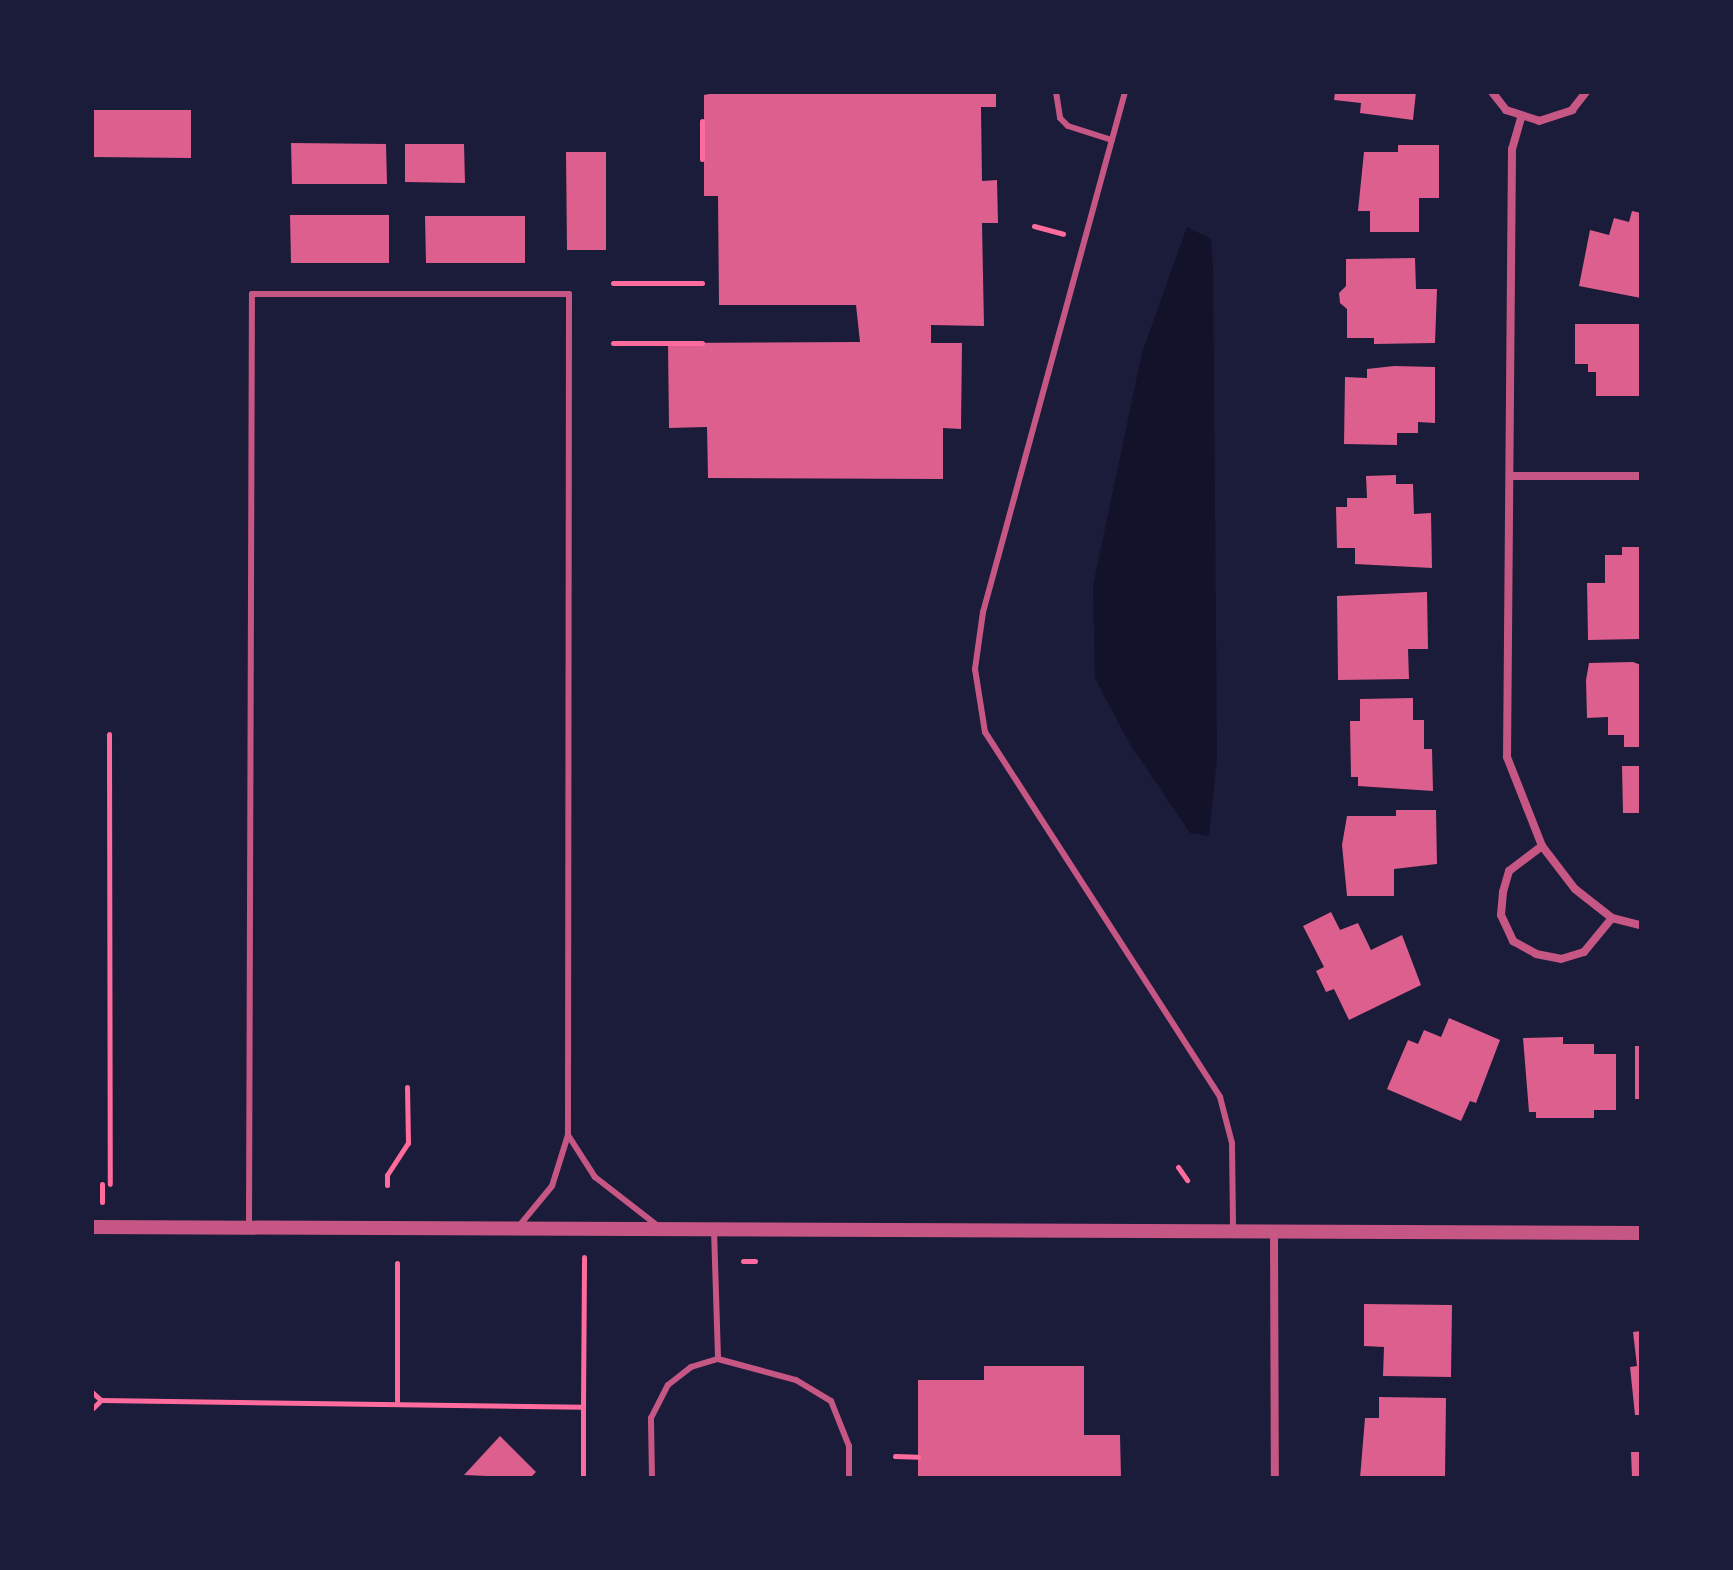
<!DOCTYPE html>
<style>
body{margin:0}
#map{position:relative;width:1733px;height:1570px;overflow:hidden;background:#1b1b3a;font-family:"Varela Round",sans-serif}
div>[style]{position:absolute}
.water>*{inset:0;background:#12122b}
.building>*{inset:0;background:#dd5f8e}
.path>*{height:5px;margin:-2.5px;padding:0 2.5px;transform-origin:2.5px;border-radius:2.5px;background:#ff6b9d}
.service>*{height:6px;margin:-3px;padding:0 3px;transform-origin:3px;border-radius:3px;background:#c65784}
.minor>*{height:8px;margin:-4px;padding:0 4px;transform-origin:4px;border-radius:4px;background:#c65784}
.tertiary>*{height:14px;margin:-7px;padding:0 7px;transform-origin:7px;border-radius:7px;background:#c65784}
span{translate:-50% -50%;white-space:nowrap;text-align:center;line-height:1.15;-webkit-text-stroke:6px #1b1b3a;paint-order:stroke}
.frame{position:absolute;inset:0;border:94px solid #1b1b3a;pointer-events:none}
</style>
<div id="map">
<div class="water">
<div style="clip-path:polygon(1187px 227px,1211px 239px,1213px 268px,1217px 758px,1209px 836px,1190px 833px,1128px 741px,1095px 678px,1093px 586px,1142px 353px)"></div>
</div>
<div class="building">
<div style="clip-path:polygon(719px 92px,996px 92px,996px 107px,981px 107px,982px 181px,997px 180px,998px 223px,982px 223px,984px 326px,931px 325px,931px 343px,962px 343px,961px 429px,943px 428px,943px 479px,708px 478px,707px 427px,669px 428px,668px 343px,860px 342px,856px 305px,719px 305px,718px 196px,704px 196px,704px 95px)"></div>
<div style="clip-path:polygon(1335px 92px,1416px 92px,1413px 120px,1360px 113px,1361px 103px,1334px 100px)"></div>
<div style="clip-path:polygon(92px 110px,191px 110px,191px 158px,92px 157px)"></div>
<div style="clip-path:polygon(291px 143px,386px 144px,387px 184px,292px 184px)"></div>
<div style="clip-path:polygon(405px 144px,464px 144px,465px 183px,405px 182px)"></div>
<div style="clip-path:polygon(1398px 145px,1439px 145px,1439px 198px,1419px 198px,1419px 232px,1370px 232px,1370px 211px,1358px 211px,1364px 152px,1398px 152px)"></div>
<div style="clip-path:polygon(566px 152px,606px 152px,606px 250px,567px 250px)"></div>
<div style="clip-path:polygon(1632px 211px,1641px 213px,1641px 298px,1579px 286px,1590px 230px,1609px 235px,1614px 218px,1629px 222px)"></div>
<div style="clip-path:polygon(290px 215px,389px 215px,389px 263px,291px 263px)"></div>
<div style="clip-path:polygon(425px 216px,525px 216px,525px 263px,426px 263px)"></div>
<div style="clip-path:polygon(1415px 258px,1416px 289px,1437px 289px,1435px 343px,1374px 344px,1374px 338px,1347px 338px,1347px 309px,1340px 303px,1339px 293px,1346px 286px,1346px 259px)"></div>
<div style="clip-path:polygon(1575px 324px,1641px 324px,1641px 396px,1596px 396px,1596px 372px,1588px 372px,1588px 364px,1575px 364px)"></div>
<div style="clip-path:polygon(1394px 366px,1435px 367px,1435px 423px,1418px 422px,1418px 433px,1397px 433px,1397px 445px,1344px 444px,1345px 377px,1367px 378px,1367px 369px)"></div>
<div style="clip-path:polygon(1396px 475px,1396px 484px,1413px 484px,1414px 514px,1431px 513px,1432px 568px,1355px 564px,1355px 548px,1337px 548px,1336px 507px,1347px 507px,1347px 498px,1367px 498px,1366px 476px)"></div>
<div style="clip-path:polygon(1622px 547px,1641px 547px,1641px 635px,1639px 639px,1588px 640px,1587px 583px,1605px 583px,1605px 555px,1622px 555px)"></div>
<div style="clip-path:polygon(1427px 592px,1428px 649px,1408px 649px,1409px 679px,1338px 680px,1337px 596px)"></div>
<div style="clip-path:polygon(1633px 662px,1641px 665px,1641px 747px,1624px 747px,1624px 735px,1608px 735px,1608px 717px,1587px 718px,1586px 680px,1589px 663px)"></div>
<div style="clip-path:polygon(1413px 698px,1413px 720px,1424px 720px,1424px 749px,1432px 749px,1433px 791px,1358px 786px,1358px 777px,1351px 777px,1350px 721px,1360px 721px,1360px 699px)"></div>
<div style="clip-path:polygon(1622px 766px,1641px 766px,1641px 813px,1623px 813px)"></div>
<div style="clip-path:polygon(1396px 810px,1436px 810px,1437px 864px,1394px 869px,1394px 896px,1347px 896px,1342px 845px,1347px 816px,1396px 816px)"></div>
<div style="clip-path:polygon(1331px 912px,1340px 930px,1358px 923px,1371px 950px,1402px 935px,1421px 985px,1349px 1020px,1334px 989px,1326px 992px,1316px 971px,1324px 967px,1303px 926px)"></div>
<div style="clip-path:polygon(1449px 1018px,1500px 1040px,1476px 1103px,1470px 1101px,1461px 1121px,1387px 1089px,1408px 1040px,1418px 1044px,1424px 1030px,1441px 1037px)"></div>
<div style="clip-path:polygon(1563px 1037px,1563px 1044px,1594px 1044px,1594px 1054px,1616px 1054px,1616px 1110px,1594px 1110px,1594px 1118px,1536px 1118px,1536px 1112px,1529px 1112px,1523px 1038px)"></div>
<div style="clip-path:polygon(1635px 1046px,1641px 1046px,1641px 1099px,1635px 1099px)"></div>
<div style="clip-path:polygon(1364px 1304px,1452px 1305px,1451px 1377px,1383px 1376px,1384px 1347px,1364px 1346px)"></div>
<div style="clip-path:polygon(1641px 1331px,1641px 1415px,1635px 1415px,1630px 1367px,1637px 1366px,1633px 1332px)"></div>
<div style="clip-path:polygon(984px 1366px,1084px 1366px,1084px 1435px,1120px 1435px,1121px 1478px,918px 1478px,918px 1380px,984px 1380px)"></div>
<div style="clip-path:polygon(1379px 1397px,1446px 1398px,1445px 1478px,1360px 1478px,1365px 1418px,1379px 1418px)"></div>
<div style="clip-path:polygon(500px 1436px,536px 1472px,530px 1478px,464px 1475px)"></div>
<div style="clip-path:polygon(1631px 1452px,1641px 1452px,1641px 1478px,1632px 1478px)"></div>
</div>
<div class="path">
<div style="left:702px;top:121px;width:38px;rotate:90deg"></div>
<div style="left:1034px;top:226px;width:30px;rotate:15deg"></div>
<div style="left:613px;top:283px;width:89px"></div>
<div style="left:613px;top:343px;width:89px"></div>
<div style="left:109px;top:734px;width:450px;rotate:89.9deg"></div>
<div style="left:1178px;top:1167px;width:16px;rotate:55deg"></div>
<div style="left:102px;top:1184px;width:18px;rotate:90deg"></div>
<div style="left:387px;top:1185px;width:10px;rotate:-90deg"></div>
<div style="left:387px;top:1175px;width:38px;rotate:-57deg"></div>
<div style="left:408px;top:1143px;width:56px;rotate:-91deg"></div>
<div style="left:743px;top:1261px;width:12px"></div>
<div style="left:397px;top:1263px;width:141px;rotate:90deg"></div>
<div style="left:92px;top:1392px;width:12px;rotate:42deg"></div>
<div style="left:101px;top:1400px;width:482px;rotate:0.8deg"></div>
<div style="left:583px;top:1407px;width:71px;rotate:90deg"></div>
<div style="left:583px;top:1407px;width:150px;rotate:-89.6deg"></div>
<div style="left:92px;top:1409px;width:13px;rotate:-45deg"></div>
<div style="left:895px;top:1456px;width:23px;rotate:2deg"></div>
</div>
<div class="service">
<div style="left:1056px;top:92px;width:26px;rotate:81deg"></div>
<div style="left:1060px;top:118px;width:11px;rotate:45deg"></div>
<div style="left:1068px;top:126px;width:46px;rotate:17.7deg"></div>
<div style="left:1125px;top:92px;width:539px;rotate:105.27deg"></div>
<div style="left:983px;top:612px;width:58px;rotate:98deg"></div>
<div style="left:975px;top:669px;width:64px;rotate:81deg"></div>
<div style="left:985px;top:732px;width:434px;rotate:57.2deg"></div>
<div style="left:1220px;top:1097px;width:48px;rotate:75.4deg"></div>
<div style="left:1232px;top:1143px;width:85px;rotate:89.3deg"></div>
<div style="left:568px;top:1135px;width:50px;rotate:57.3deg"></div>
<div style="left:595px;top:1177px;width:80px;rotate:37.9deg"></div>
<div style="left:249px;top:1228px;width:934px;rotate:-89.82deg"></div>
<div style="left:252px;top:294px;width:317px"></div>
<div style="left:569px;top:294px;width:841px;rotate:90.07deg"></div>
<div style="left:568px;top:1135px;width:53px;rotate:107.4deg"></div>
<div style="left:552px;top:1186px;width:52px;rotate:129.5deg"></div>
<div style="left:714px;top:1230px;width:129px;rotate:88.2deg"></div>
<div style="left:652px;top:1478px;width:60px;rotate:-91deg"></div>
<div style="left:651px;top:1418px;width:37px;rotate:-63deg"></div>
<div style="left:668px;top:1385px;width:29px;rotate:-38deg"></div>
<div style="left:691px;top:1367px;width:28px;rotate:-17deg"></div>
<div style="left:718px;top:1359px;width:81px;rotate:15.1deg"></div>
<div style="left:796px;top:1380px;width:41px;rotate:31deg"></div>
<div style="left:831px;top:1401px;width:48px;rotate:68.2deg"></div>
<div style="left:849px;top:1446px;width:32px;rotate:90deg"></div>
</div>
<div class="minor">
<div style="left:1492px;top:92px;width:23px;rotate:52deg"></div>
<div style="left:1506px;top:110px;width:35px;rotate:18deg"></div>
<div style="left:1539px;top:121px;width:35px;rotate:-18deg"></div>
<div style="left:1572px;top:110px;width:23px;rotate:-52deg"></div>
<div style="left:1521px;top:118px;width:32px;rotate:106deg"></div>
<div style="left:1512px;top:149px;width:608px;rotate:90.47deg"></div>
<div style="left:1507px;top:757px;width:96px;rotate:68.5deg"></div>
<div style="left:1542px;top:846px;width:54px;rotate:52.5deg"></div>
<div style="left:1575px;top:889px;width:47px;rotate:38.1deg"></div>
<div style="left:1612px;top:918px;width:30px;rotate:14deg"></div>
<div style="left:1513px;top:476px;width:128px"></div>
<div style="left:1542px;top:846px;width:41px;rotate:142.9deg"></div>
<div style="left:1509px;top:871px;width:22px;rotate:106deg"></div>
<div style="left:1503px;top:892px;width:23px;rotate:95deg"></div>
<div style="left:1501px;top:915px;width:29px;rotate:65deg"></div>
<div style="left:1513px;top:941px;width:26px;rotate:29deg"></div>
<div style="left:1536px;top:954px;width:25px;rotate:11deg"></div>
<div style="left:1561px;top:959px;width:24px;rotate:-17deg"></div>
<div style="left:1584px;top:952px;width:44px;rotate:-50.5deg"></div>
<div style="left:1274px;top:1231px;width:247px;rotate:89.8deg"></div>
</div>
<div class="tertiary">
<div style="left:92px;top:1227px;width:1549px;rotate:0.22deg"></div>
</div>
<div class="frame"></div>
</div>
